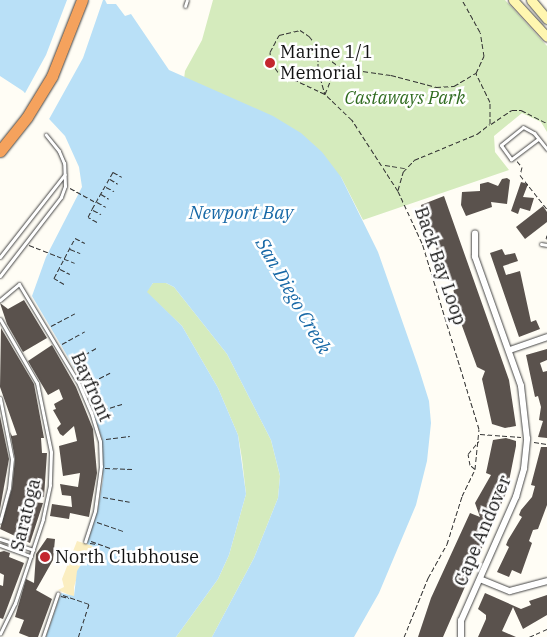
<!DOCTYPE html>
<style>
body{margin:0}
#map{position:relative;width:547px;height:637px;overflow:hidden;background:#fffdf5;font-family:"IBM Plex Serif",serif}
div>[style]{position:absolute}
.green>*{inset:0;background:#d5ebbd}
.sand>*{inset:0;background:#fbeec1}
.water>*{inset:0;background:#b9e0f7}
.pier>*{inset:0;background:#fffdf5}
.building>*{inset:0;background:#5a524d}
.path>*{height:1px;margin-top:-0.5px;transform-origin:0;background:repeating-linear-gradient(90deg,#333 0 5px,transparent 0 7.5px)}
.roads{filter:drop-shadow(0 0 1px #444) drop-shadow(0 0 1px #444)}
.lane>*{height:3px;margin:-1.5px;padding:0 1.5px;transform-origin:1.5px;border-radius:1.5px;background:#fff}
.street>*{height:5.5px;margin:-2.75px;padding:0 2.75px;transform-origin:2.75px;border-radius:2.75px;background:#fff}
.secondary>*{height:9px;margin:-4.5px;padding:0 4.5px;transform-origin:4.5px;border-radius:4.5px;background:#fff6b0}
.highway>*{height:11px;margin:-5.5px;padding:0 5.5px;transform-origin:5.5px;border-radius:5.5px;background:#f5a25d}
.dots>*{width:14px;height:14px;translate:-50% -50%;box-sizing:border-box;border:2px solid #fff;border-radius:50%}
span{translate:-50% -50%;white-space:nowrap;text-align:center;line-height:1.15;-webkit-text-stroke:5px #fff;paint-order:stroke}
.poi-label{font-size:18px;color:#111}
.left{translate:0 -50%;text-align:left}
.park-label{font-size:18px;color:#2f6b1f;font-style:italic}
.street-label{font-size:18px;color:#111}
.water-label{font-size:19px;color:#1768a6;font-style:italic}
</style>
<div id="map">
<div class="green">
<div style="clip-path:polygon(213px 0,505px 0,547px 46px,547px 132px,541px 122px,522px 113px,494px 136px,495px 152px,509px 170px,363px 220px,341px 177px,184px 79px,185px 71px,202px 40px)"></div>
<div style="clip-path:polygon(153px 283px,166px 283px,174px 287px,227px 354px,271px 440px,280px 476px,278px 498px,254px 558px,212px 637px,176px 637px,218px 579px,229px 555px,246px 494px,242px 459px,238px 435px,218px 388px,182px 326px,146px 292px)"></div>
</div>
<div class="sand">
<div style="clip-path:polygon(77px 541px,93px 546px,83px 558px,74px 587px,74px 597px,58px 590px,64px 587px,62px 579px)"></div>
</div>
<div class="water">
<div style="clip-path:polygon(0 0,105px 0,107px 4px,116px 4px,125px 16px,131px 14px,169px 70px,273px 116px,301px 133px,322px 152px,341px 177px,378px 252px,418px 366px,429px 401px,431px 423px,427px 461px,416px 505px,379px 593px,354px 637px,212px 637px,254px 558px,278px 498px,280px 476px,271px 440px,227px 354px,174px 287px,166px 283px,153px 283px,147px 292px,182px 326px,218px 388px,238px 435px,246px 494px,229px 555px,218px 579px,176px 637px,46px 637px,61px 593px,74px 596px,77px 571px,93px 546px,87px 544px,98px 509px,103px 479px,102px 439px,85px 386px,32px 296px,46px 257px,82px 187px,79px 167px,65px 136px,23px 91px,0 76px)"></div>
</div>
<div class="pier">
<div style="clip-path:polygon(67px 0,103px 0,83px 58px,48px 121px,24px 95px,46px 55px)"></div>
</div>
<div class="building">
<div style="clip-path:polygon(507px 178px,510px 180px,507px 204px,491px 202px,492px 207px,466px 216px,461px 205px,462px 192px,480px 191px,480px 184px,488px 182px,498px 186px,502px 179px)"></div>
<div style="clip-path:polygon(521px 182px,528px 184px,523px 197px,534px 198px,530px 211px,520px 208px,518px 214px,511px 211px)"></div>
<div style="clip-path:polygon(444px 196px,509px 380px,516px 426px,505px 428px,492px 424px,482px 379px,485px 371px,477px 367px,457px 312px,452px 281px,448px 281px,422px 211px,421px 205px)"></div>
<div style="clip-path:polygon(543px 206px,547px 212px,547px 222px,525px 239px,516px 227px)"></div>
<div style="clip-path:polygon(502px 249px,505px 255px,515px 253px,518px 261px,503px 266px,506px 275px,520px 271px,531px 322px,536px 320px,540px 329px,519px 337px,490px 253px)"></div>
<div style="clip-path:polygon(24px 300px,47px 338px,23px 352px,7px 324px,0 303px,8px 309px)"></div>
<div style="clip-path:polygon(1px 328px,34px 384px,44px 438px,41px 438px,42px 453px,47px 453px,44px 497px,30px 498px,30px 502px,43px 503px,30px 543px,0 529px,12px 488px,15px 459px,10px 432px,12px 436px,17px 435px,0 387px)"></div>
<div style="clip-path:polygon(52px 345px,76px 387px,93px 429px,97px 473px,89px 517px,70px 513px,69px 519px,50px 516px,52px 504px,72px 507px,71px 496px,62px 495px,60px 484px,78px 487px,80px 473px,63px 476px,59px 446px,77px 441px,74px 426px,63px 436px,60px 434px,57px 428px,61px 424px,53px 410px,56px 409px,54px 404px,63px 399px,59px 389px,48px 395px,28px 361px)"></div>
<div style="clip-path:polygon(547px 349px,547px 360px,540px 363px,543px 372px,547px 371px,547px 438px,538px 437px,543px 421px,539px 420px,541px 407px,538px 396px,535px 397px,526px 355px)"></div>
<div style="clip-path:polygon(0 416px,9px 459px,0 509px)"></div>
<div style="clip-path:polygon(506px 438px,516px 441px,516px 446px,507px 491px,495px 518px,443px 637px,418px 637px,431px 598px,470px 513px,480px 517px,475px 503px,491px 475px,486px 473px,493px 440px)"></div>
<div style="clip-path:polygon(541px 447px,547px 447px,547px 505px,538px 529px,533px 530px,529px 541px,532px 543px,521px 574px,512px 570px,509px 577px,497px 572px,509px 547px,506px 545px,508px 540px,522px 517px,519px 515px,521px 510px,532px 497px,535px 486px,531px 485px)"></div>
<div style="clip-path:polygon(47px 538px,55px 539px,53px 560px,36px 590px,52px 599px,38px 637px,29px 637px,19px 633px,24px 620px,15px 617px,26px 579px,34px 583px,36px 554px)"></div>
<div style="clip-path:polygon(4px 551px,10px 553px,9px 557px,24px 563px,3px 619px,0 618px,0 585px,3px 586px,4px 575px,0 573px,0 552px)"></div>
<div style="clip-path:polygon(485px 593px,521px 609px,531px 605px,529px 601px,547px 595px,547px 615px,523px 629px,513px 607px,502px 631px,516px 637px,478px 637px,486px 619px,486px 615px,478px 609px)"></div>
</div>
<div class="path">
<div style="left:318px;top:49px;width:21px;rotate:90deg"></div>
<div style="left:318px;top:70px;width:25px;rotate:74deg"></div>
<div style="left:325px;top:94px;width:18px;rotate:-68deg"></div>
<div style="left:332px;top:77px;width:13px;rotate:-45deg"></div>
<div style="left:491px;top:124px;width:25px;rotate:-34deg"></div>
<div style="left:512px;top:110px;width:9px"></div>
<div style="left:521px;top:110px;width:29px;rotate:27deg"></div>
<div style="left:517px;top:161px;width:8px;rotate:50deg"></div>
<div style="left:522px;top:167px;width:8px;rotate:104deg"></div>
<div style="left:520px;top:175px;width:43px;rotate:51.5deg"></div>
<div style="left:385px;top:165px;width:20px;rotate:9deg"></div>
<div style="left:110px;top:179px;width:9px;rotate:32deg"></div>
<div style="left:106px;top:187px;width:9px;rotate:27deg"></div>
<div style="left:70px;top:188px;width:29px;rotate:29deg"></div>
<div style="left:398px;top:190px;width:19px;rotate:-74deg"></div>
<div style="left:403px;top:172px;width:16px;rotate:-47deg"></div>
<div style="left:414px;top:160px;width:68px;rotate:-22.4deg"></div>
<div style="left:477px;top:134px;width:16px;rotate:-38deg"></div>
<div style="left:490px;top:124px;width:22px;rotate:-90deg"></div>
<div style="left:490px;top:102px;width:32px;rotate:-116deg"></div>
<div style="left:101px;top:194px;width:9px;rotate:32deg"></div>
<div style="left:97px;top:202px;width:10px;rotate:29deg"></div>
<div style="left:93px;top:210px;width:9px;rotate:27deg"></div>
<div style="left:97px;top:222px;width:10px;rotate:-151deg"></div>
<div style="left:88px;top:217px;width:9px;rotate:-63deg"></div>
<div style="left:92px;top:209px;width:43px;rotate:-60.4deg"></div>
<div style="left:113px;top:172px;width:10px;rotate:29deg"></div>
<div style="left:546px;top:239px;width:4px;rotate:-76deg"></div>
<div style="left:29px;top:245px;width:49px;rotate:21.4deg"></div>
<div style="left:70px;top:249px;width:11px;rotate:22deg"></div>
<div style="left:60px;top:269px;width:11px;rotate:27deg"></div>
<div style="left:64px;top:284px;width:12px;rotate:-149deg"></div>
<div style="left:54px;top:278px;width:45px;rotate:-62.3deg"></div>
<div style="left:75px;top:238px;width:11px;rotate:27deg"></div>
<div style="left:51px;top:326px;width:27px;rotate:-28deg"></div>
<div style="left:62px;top:344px;width:26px;rotate:-29deg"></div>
<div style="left:72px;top:362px;width:28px;rotate:-30deg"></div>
<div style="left:86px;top:385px;width:27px;rotate:-27deg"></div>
<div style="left:96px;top:412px;width:28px;rotate:-17deg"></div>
<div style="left:480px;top:434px;width:41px;rotate:4.2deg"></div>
<div style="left:106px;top:439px;width:24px;rotate:-7deg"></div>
<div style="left:534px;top:442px;width:13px;rotate:9deg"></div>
<div style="left:105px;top:468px;width:27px;rotate:2deg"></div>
<div style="left:475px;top:469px;width:6px;rotate:-141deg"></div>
<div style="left:470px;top:465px;width:11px;rotate:-100deg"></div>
<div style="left:468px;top:454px;width:17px;rotate:-50deg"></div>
<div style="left:103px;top:497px;width:27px;rotate:10deg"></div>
<div style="left:97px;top:522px;width:28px;rotate:19deg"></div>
<div style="left:91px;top:541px;width:27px;rotate:20deg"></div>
<div style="left:90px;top:543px;width:7px;rotate:8deg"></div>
<div style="left:63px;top:595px;width:28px;rotate:19deg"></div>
<div style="left:89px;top:604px;width:35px;rotate:108deg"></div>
<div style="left:61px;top:596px;width:8px;rotate:14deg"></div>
<div style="left:404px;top:637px;width:64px;rotate:-67.9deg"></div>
<div style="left:428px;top:578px;width:39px;rotate:-61deg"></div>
<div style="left:447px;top:544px;width:50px;rotate:-72.6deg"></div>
<div style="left:462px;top:496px;width:30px;rotate:-64deg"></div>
<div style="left:475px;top:469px;width:40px;rotate:-84.3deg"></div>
<div style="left:479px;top:429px;width:195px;rotate:-107deg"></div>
<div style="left:422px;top:243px;width:57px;rotate:-114.8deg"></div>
<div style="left:398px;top:191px;width:85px;rotate:-122.9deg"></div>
<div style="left:352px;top:120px;width:37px;rotate:-136deg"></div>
<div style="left:325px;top:94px;width:52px;rotate:-154.9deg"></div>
<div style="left:278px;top:72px;width:12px;rotate:-125deg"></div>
<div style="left:271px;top:62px;width:10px;rotate:-96deg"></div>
<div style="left:270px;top:52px;width:19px;rotate:-62deg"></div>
<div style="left:279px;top:35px;width:22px;rotate:-13deg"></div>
<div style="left:300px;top:30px;width:11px;rotate:34deg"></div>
<div style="left:309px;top:36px;width:27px;rotate:51deg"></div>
<div style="left:326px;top:57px;width:19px;rotate:36deg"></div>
<div style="left:341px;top:68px;width:50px;rotate:8deg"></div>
<div style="left:391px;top:75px;width:47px;rotate:14.9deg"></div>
<div style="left:436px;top:87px;width:18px;rotate:-3deg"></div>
<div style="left:454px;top:86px;width:26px;rotate:-31deg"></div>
<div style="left:476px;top:73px;width:19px;rotate:-65deg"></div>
<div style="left:484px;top:56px;width:24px;rotate:-99deg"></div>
<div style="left:480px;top:32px;width:37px;rotate:-119deg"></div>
<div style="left:529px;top:637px;width:20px;rotate:-24deg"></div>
</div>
<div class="roads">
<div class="lane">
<div style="left:185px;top:6px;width:6px;rotate:-72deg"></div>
<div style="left:538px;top:139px;width:34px;rotate:143deg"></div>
<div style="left:511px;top:159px;width:17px;rotate:-126deg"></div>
<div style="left:501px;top:145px;width:28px;rotate:-39deg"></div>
<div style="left:523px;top:127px;width:13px;rotate:29deg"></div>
<div style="left:534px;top:133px;width:21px;rotate:51deg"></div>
<div style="left:541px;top:244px;width:6px;rotate:9deg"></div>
<div style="left:0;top:257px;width:105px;rotate:-51.9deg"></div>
<div style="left:0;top:276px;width:100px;rotate:-52.3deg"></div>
<div style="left:61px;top:197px;width:12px;rotate:-70deg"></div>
<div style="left:65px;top:186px;width:23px;rotate:-92deg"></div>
<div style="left:64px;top:163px;width:13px;rotate:-113deg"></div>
<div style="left:59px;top:151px;width:21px;rotate:-129deg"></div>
<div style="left:0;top:300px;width:25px;rotate:-40deg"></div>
<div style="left:19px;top:284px;width:114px;rotate:59deg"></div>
<div style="left:78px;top:382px;width:33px;rotate:67deg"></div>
<div style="left:91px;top:412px;width:30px;rotate:73deg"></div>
<div style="left:100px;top:441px;width:25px;rotate:88deg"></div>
<div style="left:101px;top:466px;width:45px;rotate:97.6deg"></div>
<div style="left:95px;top:511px;width:32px;rotate:108deg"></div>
<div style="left:0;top:319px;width:74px;rotate:60deg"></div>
<div style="left:37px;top:383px;width:70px;rotate:78.5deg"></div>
<div style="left:51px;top:452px;width:33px;rotate:92deg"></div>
<div style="left:50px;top:485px;width:35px;rotate:102deg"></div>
<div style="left:43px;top:519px;width:89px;rotate:108.4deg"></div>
<div style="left:15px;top:603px;width:34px;rotate:116deg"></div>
<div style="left:0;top:398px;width:62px;rotate:78.9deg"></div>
<div style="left:12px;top:459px;width:29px;rotate:96deg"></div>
<div style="left:9px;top:488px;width:35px;rotate:105deg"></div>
<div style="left:0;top:539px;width:35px;rotate:18deg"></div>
<div style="left:0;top:545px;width:33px;rotate:20deg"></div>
<div style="left:43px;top:637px;width:46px;rotate:-71.2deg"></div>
</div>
<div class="street">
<div style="left:510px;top:350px;width:39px;rotate:-19deg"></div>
<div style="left:480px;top:579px;width:32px;rotate:22deg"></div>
<div style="left:510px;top:591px;width:38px;rotate:-15deg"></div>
<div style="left:461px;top:637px;width:16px;rotate:-90deg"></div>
<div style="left:461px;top:621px;width:136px;rotate:-66.1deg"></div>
<div style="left:516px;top:497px;width:29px;rotate:-74deg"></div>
<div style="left:524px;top:469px;width:30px;rotate:-84deg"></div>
<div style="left:527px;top:439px;width:53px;rotate:-96.5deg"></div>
<div style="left:521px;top:386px;width:137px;rotate:-109.6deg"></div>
<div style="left:475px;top:257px;width:23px;rotate:-90deg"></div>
</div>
<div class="secondary">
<div style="left:513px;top:0;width:50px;rotate:47.4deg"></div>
<div style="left:531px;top:0;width:25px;rotate:50deg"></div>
</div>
<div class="highway">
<div style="left:0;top:151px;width:43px;rotate:-51.5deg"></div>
<div style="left:27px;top:117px;width:48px;rotate:-58.6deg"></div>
<div style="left:52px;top:76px;width:82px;rotate:-68.5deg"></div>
</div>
</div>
<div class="dots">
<div style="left:270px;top:63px;background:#c4262e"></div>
<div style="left:45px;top:557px;background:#c4262e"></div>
</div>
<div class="poi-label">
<span class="left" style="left:280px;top:63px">Marine 1/1<br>Memorial</span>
<span class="left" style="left:55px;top:557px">North Clubhouse</span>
</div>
<div class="park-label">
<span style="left:405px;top:98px">Castaways Park</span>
</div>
<div class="street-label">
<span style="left:440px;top:266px;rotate:71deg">Back Bay Loop</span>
<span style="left:91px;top:387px;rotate:66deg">Bayfront</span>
<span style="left:26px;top:515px;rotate:-76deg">Saratoga</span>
<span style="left:483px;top:531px;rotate:-67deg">Cape Andover</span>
</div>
<div class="water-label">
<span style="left:241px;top:213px">Newport Bay</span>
<span style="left:293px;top:296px;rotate:60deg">San Diego Creek</span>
</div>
</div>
